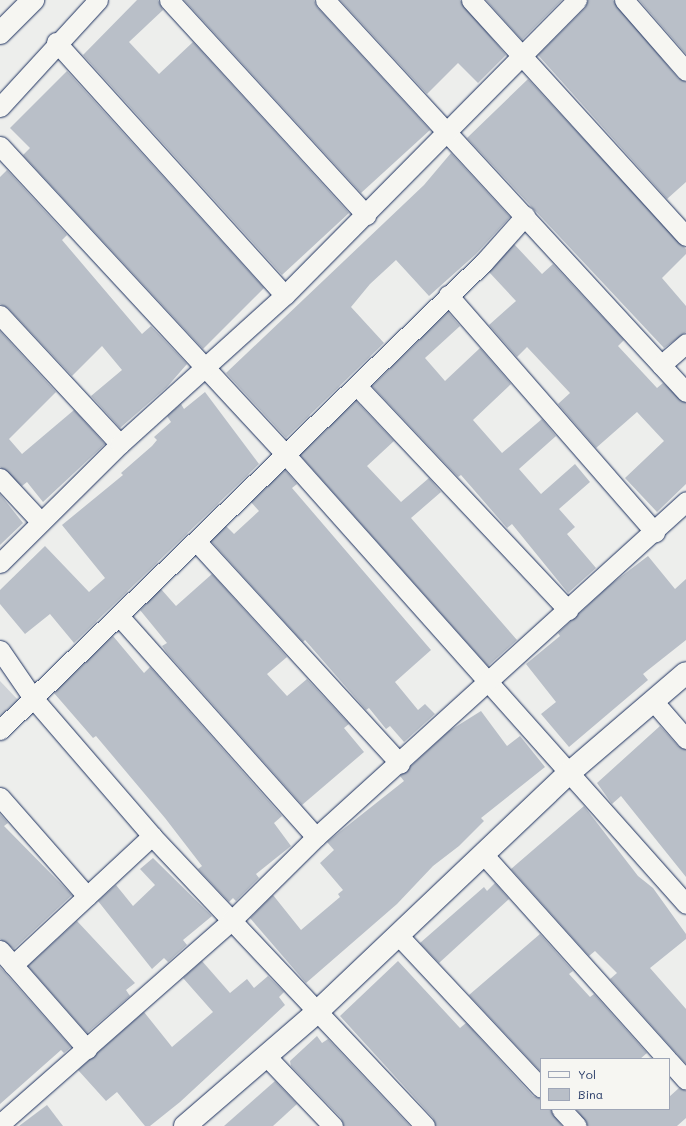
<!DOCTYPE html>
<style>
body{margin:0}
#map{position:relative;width:686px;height:1126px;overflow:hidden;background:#edeeec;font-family:Mali,sans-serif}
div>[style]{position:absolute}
.green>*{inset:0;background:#ced2d7}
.building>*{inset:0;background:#b9bfc8}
.roads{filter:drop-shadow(0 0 1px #1b2f5e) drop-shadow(0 0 1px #1b2f5e)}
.minor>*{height:19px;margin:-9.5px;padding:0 9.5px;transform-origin:9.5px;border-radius:9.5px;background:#f6f6f2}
.tertiary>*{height:22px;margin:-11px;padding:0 11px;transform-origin:11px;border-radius:11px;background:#f6f6f2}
.trunk>*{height:22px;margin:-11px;padding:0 11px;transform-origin:11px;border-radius:11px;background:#f6f6f2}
span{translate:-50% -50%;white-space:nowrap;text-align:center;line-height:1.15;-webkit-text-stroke:3.5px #f6f6f2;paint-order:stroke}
.legend{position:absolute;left:540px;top:1058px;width:130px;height:52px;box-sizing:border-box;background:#f6f6f2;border:1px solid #9ea6b7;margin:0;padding:5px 7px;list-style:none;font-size:12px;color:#1b2f5e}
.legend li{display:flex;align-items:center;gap:8px;height:20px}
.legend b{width:20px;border:1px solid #9ea6b7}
</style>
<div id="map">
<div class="green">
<div style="clip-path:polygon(0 681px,18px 700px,0 716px)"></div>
</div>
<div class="building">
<div style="clip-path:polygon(137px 0,158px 0,163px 10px,129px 42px,159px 74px,193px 42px,349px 213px,282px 275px,83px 55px)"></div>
<div style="clip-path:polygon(184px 0,314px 0,317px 7px,430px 130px,361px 193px)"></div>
<div style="clip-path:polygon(340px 0,460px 0,506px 55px,478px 83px,458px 63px,427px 94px)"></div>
<div style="clip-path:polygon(486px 0,562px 0,522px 40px)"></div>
<div style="clip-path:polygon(588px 0,613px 0,678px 78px,686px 82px,686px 182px,667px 199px,538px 55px,585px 8px)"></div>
<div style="clip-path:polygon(639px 0,686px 0,686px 54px)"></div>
<div style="clip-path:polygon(67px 71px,264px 288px,203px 349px,23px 155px,30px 148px,10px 128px)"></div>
<div style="clip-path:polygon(528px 79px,686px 249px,686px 254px,662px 278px,686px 306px,686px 332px,664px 348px,467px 138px)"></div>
<div style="clip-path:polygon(451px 153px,510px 217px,476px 254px,429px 296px,396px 260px,370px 284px,351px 307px,384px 343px,286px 438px,226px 373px,424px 185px)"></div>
<div style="clip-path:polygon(7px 170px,67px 235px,62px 240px,142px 334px,151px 326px,187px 364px,167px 387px,120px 428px,91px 396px,122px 370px,102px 346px,72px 376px,8px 308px,0 304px,0 177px)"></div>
<div style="clip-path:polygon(514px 244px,542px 274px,553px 264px,624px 340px,618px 346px,657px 388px,663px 383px,686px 403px,686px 484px,657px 512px,625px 478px,664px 441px,637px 412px,596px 448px,558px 404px,570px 393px,527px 347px,517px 357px,489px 325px,516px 301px,489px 272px)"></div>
<div style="clip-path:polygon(448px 312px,460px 326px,425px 358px,445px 381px,480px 348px,511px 384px,473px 420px,502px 453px,542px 419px,556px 436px,519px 469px,541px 494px,575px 464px,590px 482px,559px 509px,575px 527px,567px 534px,596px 568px,568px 593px,512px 524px,507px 528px,461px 475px,458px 477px,372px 386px)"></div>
<div style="clip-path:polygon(0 331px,56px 392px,9px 439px,22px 454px,74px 410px,105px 444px,43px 502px,27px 482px,22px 486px,0 467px)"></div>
<div style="clip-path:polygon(205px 392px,259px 464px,74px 643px,50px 614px,25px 634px,0 604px,0 590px,45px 546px,89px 592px,105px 578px,62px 525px,123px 475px,121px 473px,152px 446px,157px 440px,154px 437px,171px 422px,167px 416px,181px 404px,184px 409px)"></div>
<div style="clip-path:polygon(356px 401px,394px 441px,367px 466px,401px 502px,429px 478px,441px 492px,411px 518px,517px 640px,488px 666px,300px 455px)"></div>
<div style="clip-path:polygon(285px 470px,297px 484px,292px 488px,431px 650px,395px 682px,418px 710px,425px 704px,435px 714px,404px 742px,390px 726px,386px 729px,369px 708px,366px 710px,305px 640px,303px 642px,211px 541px,226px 526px,234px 534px,259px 511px,251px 502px)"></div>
<div style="clip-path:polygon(0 494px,23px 523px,0 545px)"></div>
<div style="clip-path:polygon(648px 556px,675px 589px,686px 579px,686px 640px,643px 674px,648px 680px,569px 747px,541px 714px,556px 702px,526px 664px,560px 636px,558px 633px,610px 585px)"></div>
<div style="clip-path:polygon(212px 574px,287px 657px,267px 674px,287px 696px,307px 679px,349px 724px,344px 728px,364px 752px,302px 805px,167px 653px,162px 646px,167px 643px,140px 610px,161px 589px,176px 606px)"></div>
<div style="clip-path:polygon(113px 636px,144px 673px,150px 667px,282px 816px,274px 823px,291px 846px,256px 874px,259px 878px,236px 901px,233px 898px,229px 902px,198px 869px,202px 866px,165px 818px,96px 736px,93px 738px,54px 693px)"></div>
<div style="clip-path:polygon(481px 711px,507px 746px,520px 736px,545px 767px,481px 818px,484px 821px,459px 846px,433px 866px,397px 904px,306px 983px,250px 918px,273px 895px,301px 930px,340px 897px,338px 894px,343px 890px,320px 863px,334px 850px,327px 842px,404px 781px,400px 776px,449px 731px)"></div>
<div style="clip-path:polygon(660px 726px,678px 746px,686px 750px,686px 877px,621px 796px,612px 804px,597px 783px)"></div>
<div style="clip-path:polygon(584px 806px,638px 876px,653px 888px,686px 934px,686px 939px,650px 968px,686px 1009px,686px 1064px,610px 979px,617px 973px,595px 951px,589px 956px,511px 869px)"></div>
<div style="clip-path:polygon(0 814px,8px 823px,4px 826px,72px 895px,14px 949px,0 939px)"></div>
<div style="clip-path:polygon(153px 858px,212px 916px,183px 940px,187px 945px,168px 962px,164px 958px,152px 969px,98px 901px,116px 885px,133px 906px,155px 885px,140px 869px)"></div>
<div style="clip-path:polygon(495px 883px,509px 899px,439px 963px,420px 943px,484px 887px,487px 891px)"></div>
<div style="clip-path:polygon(77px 921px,135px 983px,126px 990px,130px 996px,87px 1033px,28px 966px)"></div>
<div style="clip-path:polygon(540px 934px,573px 971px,569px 974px,590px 997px,594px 994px,647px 1053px,640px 1059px,541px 1059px,541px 1072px,469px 995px)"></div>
<div style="clip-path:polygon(202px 961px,230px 993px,247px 979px,254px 988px,268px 976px,284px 992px,279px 997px,285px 1005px,180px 1102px,150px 1126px,145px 1126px,117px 1092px,106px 1101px,78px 1070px,144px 1012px,172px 1047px,213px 1012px,183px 978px)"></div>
<div style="clip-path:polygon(398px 961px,460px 1028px,466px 1023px,533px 1096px,541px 1099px,541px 1109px,550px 1109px,562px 1126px,436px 1126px,433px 1118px,340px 1016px)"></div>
<div style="clip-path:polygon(0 967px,71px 1047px,64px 1053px,61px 1050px,0 1104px)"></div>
<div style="clip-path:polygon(317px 1036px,322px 1043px,328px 1039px,410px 1126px,344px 1126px,341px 1118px,291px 1066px,290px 1061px)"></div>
<div style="clip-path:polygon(275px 1081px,297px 1104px,273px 1126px,224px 1126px)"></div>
<div style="clip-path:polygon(679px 1088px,686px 1091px,686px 1118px,677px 1126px,588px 1126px,576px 1109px,669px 1109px,669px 1097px)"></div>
<div style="clip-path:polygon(47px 1105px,63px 1126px,19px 1126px)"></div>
</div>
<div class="roads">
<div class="minor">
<div style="left:169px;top:0;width:292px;rotate:47.5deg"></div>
<div style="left:325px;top:0;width:533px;rotate:47.36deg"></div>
<div style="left:471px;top:0;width:319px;rotate:47.7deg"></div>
<div style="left:624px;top:0;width:94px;rotate:48.9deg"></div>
<div style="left:56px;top:42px;width:341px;rotate:47.9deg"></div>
<div style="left:0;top:107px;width:145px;rotate:-47.5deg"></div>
<div style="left:0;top:146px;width:421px;rotate:47.2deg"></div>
<div style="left:286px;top:455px;width:601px;rotate:48.3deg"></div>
<div style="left:448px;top:295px;width:315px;rotate:48.9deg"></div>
<div style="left:0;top:315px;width:176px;rotate:47.1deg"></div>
<div style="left:661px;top:365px;width:33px;rotate:-41deg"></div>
<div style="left:357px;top:386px;width:308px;rotate:46.7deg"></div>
<div style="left:0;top:478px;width:57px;rotate:47.1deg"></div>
<div style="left:196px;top:541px;width:302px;rotate:47.5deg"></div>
<div style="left:0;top:563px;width:169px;rotate:-44.8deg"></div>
<div style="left:120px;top:444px;width:222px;rotate:-42.1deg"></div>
<div style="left:285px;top:295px;width:415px;rotate:-45.3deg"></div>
<div style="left:119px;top:616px;width:296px;rotate:48.3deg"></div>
<div style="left:0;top:650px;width:58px;rotate:55.5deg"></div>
<div style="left:33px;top:698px;width:182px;rotate:49.2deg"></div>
<div style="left:152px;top:836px;width:398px;rotate:46.7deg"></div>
<div style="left:654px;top:702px;width:49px;rotate:49.1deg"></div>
<div style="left:0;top:730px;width:673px;rotate:-44.04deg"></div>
<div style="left:484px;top:262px;width:62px;rotate:-48.3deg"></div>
<div style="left:0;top:797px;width:132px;rotate:48.7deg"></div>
<div style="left:484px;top:855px;width:274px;rotate:48.1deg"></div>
<div style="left:398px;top:935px;width:209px;rotate:46.9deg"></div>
<div style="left:0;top:950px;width:132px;rotate:48.7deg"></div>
<div style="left:13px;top:965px;width:190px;rotate:-42.9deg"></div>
<div style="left:266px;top:1056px;width:97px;rotate:46.3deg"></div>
<div style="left:669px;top:1061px;width:25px;rotate:48deg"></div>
<div style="left:561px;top:1109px;width:23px;rotate:47deg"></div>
<div style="left:0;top:1124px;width:308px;rotate:-41.3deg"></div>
<div style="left:231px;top:921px;width:120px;rotate:-44.7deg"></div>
<div style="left:316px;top:837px;width:500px;rotate:-42.2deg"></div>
</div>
<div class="tertiary">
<div style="left:185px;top:1126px;width:174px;rotate:-40.8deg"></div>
<div style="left:317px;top:1012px;width:346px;rotate:-43.5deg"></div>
<div style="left:568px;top:774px;width:155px;rotate:-40.6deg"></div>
</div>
<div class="trunk">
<div style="left:0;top:33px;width:47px;rotate:-45deg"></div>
</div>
</div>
<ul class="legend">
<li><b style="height:5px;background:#f6f6f2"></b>Yol</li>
<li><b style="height:11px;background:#b9bfc8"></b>Bina</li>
</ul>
</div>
